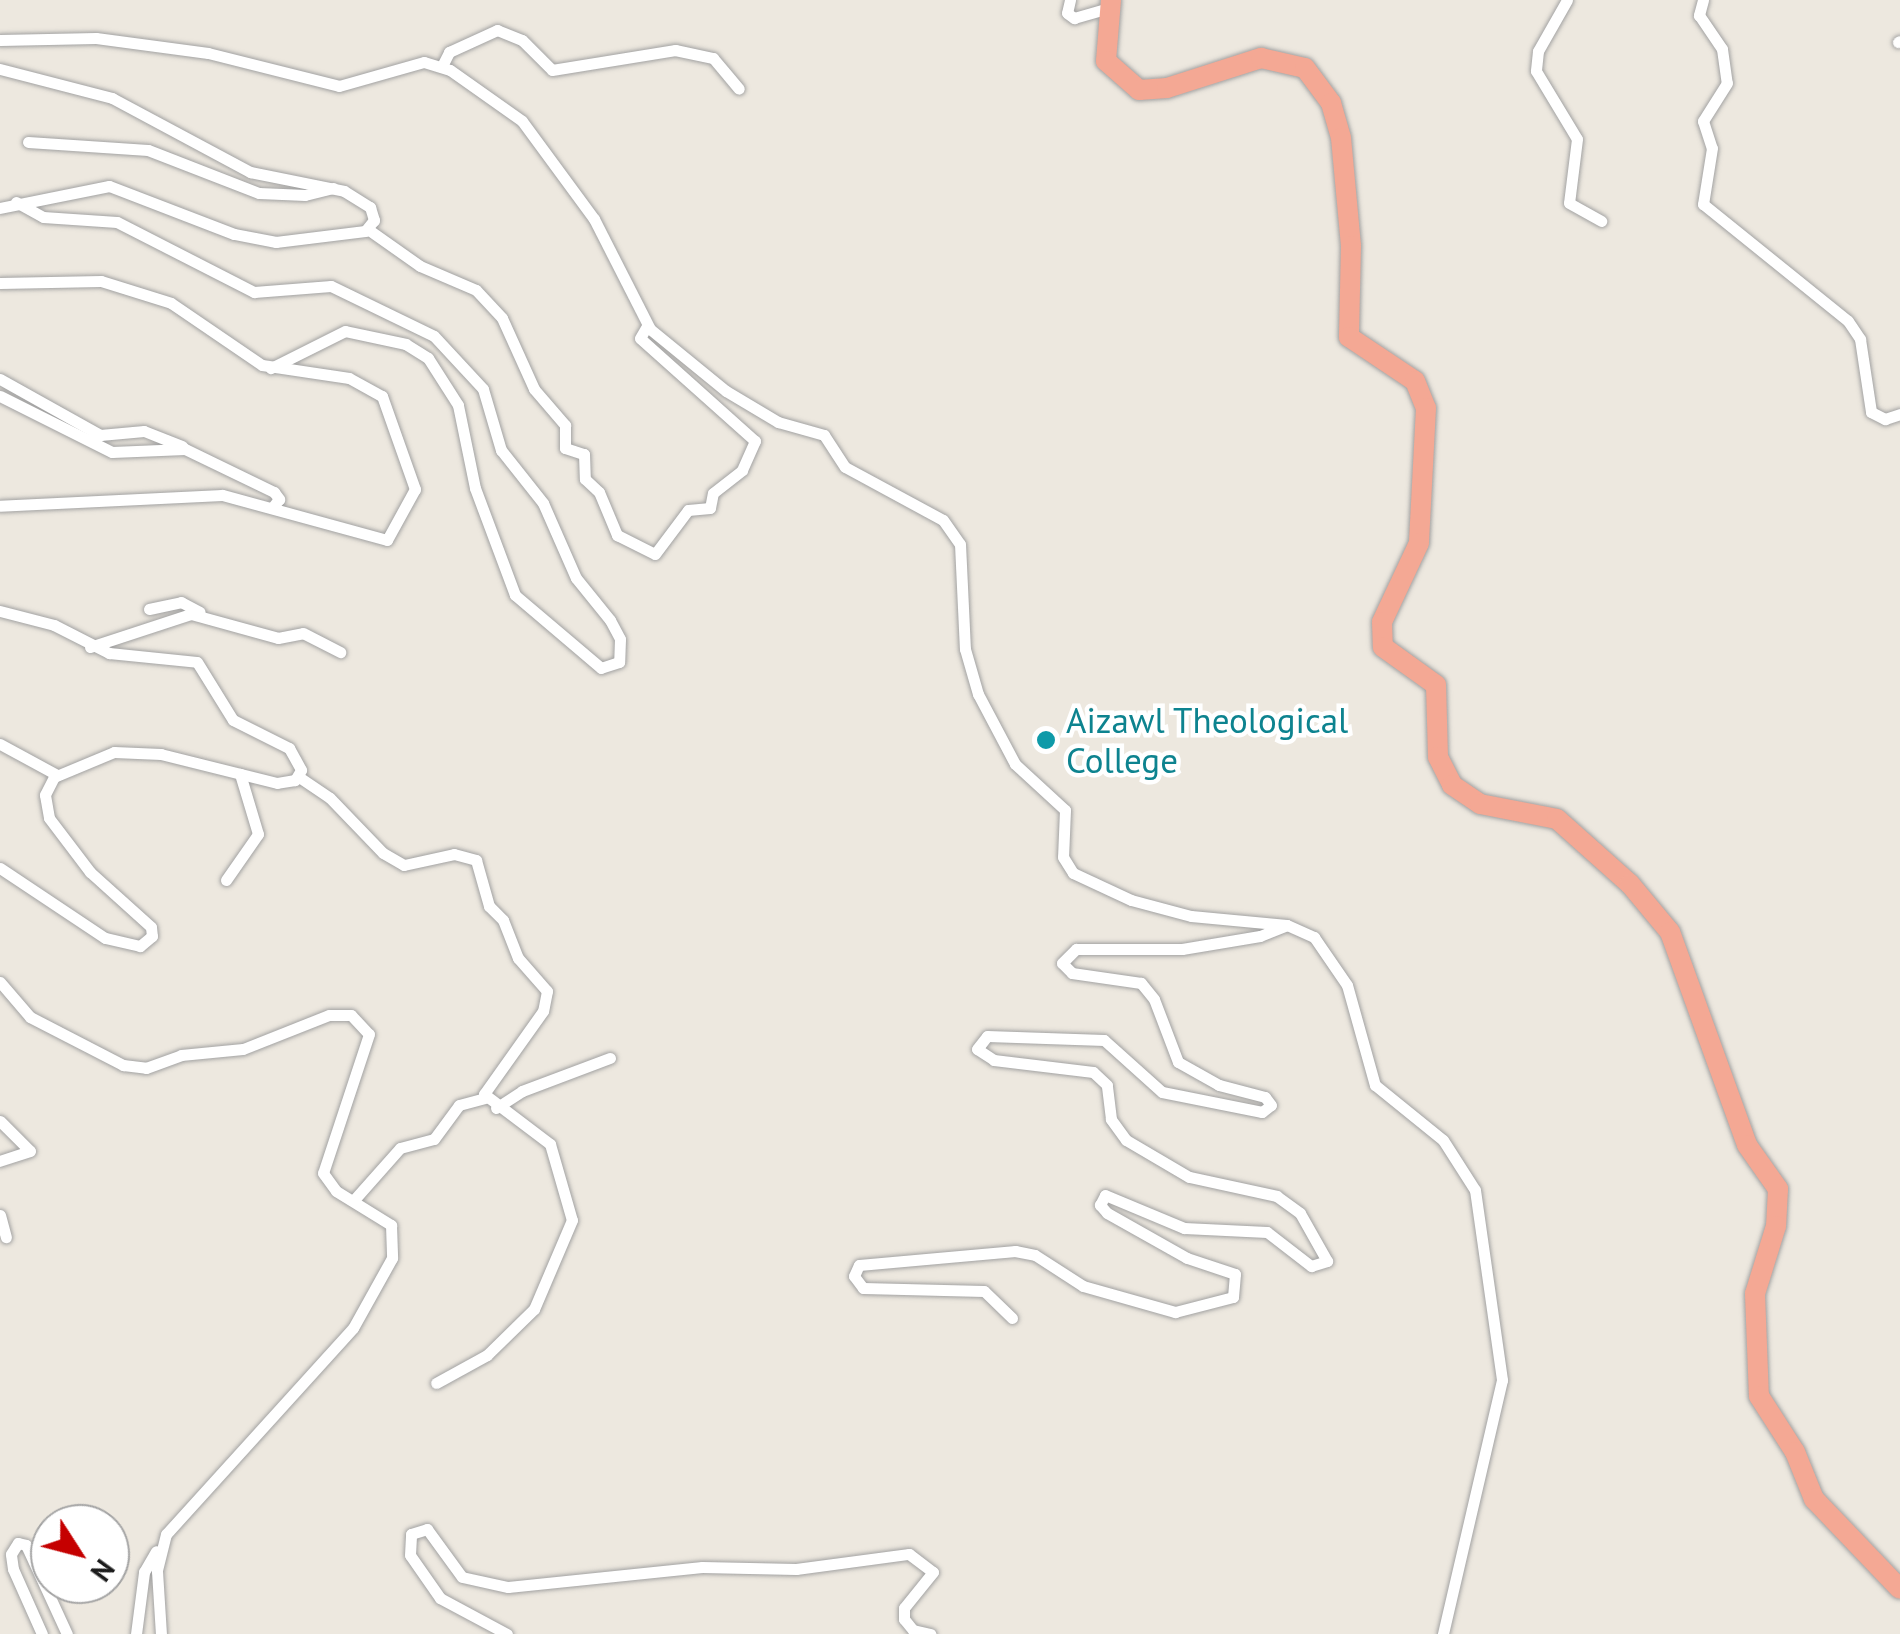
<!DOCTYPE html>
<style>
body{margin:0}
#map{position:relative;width:1900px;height:1634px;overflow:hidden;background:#ede8df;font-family:"PT Sans",sans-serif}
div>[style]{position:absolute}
.roads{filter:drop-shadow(0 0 2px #a2a2a2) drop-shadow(0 0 2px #a2a2a2)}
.minor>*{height:11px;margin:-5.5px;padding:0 5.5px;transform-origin:5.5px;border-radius:5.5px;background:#fff}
.trunk>*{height:20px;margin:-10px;padding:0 10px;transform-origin:10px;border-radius:10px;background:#f4a894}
.dots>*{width:28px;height:28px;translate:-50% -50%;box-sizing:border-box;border:5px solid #fff;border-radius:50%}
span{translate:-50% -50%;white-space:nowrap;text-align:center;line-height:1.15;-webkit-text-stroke:9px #fff;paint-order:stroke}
.culture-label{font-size:35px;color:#0d838f}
.left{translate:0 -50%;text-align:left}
.north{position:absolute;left:30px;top:1504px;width:100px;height:100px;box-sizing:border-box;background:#fff;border:2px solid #a4a4a4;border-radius:50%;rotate:126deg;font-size:28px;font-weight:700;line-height:40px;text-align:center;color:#1b1b1b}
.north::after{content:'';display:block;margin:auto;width:35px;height:45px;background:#c50000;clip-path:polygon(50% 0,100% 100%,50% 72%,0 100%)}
</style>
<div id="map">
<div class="roads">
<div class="minor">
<div style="left:1070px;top:0;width:13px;rotate:103deg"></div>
<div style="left:1067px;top:13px;width:9px;rotate:36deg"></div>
<div style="left:1074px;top:18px;width:37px;rotate:-16deg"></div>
<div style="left:1567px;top:0;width:59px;rotate:119.6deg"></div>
<div style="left:1538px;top:51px;width:20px;rotate:96deg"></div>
<div style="left:1536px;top:71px;width:79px;rotate:58.9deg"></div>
<div style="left:1577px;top:139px;width:64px;rotate:97.1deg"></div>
<div style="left:1569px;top:203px;width:37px;rotate:29deg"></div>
<div style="left:1703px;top:0;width:16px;rotate:105deg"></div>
<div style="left:1699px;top:15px;width:41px;rotate:55.9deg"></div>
<div style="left:1722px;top:49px;width:34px;rotate:82deg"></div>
<div style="left:1727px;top:83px;width:45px;rotate:122.3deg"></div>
<div style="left:1703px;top:121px;width:28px;rotate:72deg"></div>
<div style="left:1712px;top:148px;width:57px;rotate:99.1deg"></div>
<div style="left:1703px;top:204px;width:186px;rotate:38.9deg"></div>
<div style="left:1848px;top:321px;width:22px;rotate:56deg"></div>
<div style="left:1860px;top:339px;width:74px;rotate:81.4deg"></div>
<div style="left:1871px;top:412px;width:16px;rotate:27deg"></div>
<div style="left:1885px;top:419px;width:16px;rotate:-18deg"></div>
<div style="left:0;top:40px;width:96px;rotate:-1.2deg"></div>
<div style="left:96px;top:38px;width:113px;rotate:7.6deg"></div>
<div style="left:208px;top:53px;width:135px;rotate:14.1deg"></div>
<div style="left:339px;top:86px;width:88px;rotate:-15.8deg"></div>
<div style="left:424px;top:62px;width:27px;rotate:17deg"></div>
<div style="left:450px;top:70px;width:88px;rotate:35.3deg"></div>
<div style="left:522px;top:121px;width:122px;rotate:53.7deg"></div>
<div style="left:594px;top:219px;width:123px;rotate:63deg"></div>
<div style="left:650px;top:329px;width:98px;rotate:39.2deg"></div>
<div style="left:726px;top:391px;width:61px;rotate:30.8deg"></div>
<div style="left:778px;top:422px;width:48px;rotate:15.8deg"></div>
<div style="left:824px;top:435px;width:38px;rotate:57deg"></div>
<div style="left:845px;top:467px;width:111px;rotate:28.4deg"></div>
<div style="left:943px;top:520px;width:29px;rotate:55deg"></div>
<div style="left:960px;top:544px;width:105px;rotate:87.3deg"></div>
<div style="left:965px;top:649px;width:47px;rotate:73.9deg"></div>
<div style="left:978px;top:694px;width:79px;rotate:62.1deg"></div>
<div style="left:1015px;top:764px;width:68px;rotate:42.6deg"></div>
<div style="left:1065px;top:810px;width:47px;rotate:92.4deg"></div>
<div style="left:1063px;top:857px;width:19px;rotate:58deg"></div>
<div style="left:1073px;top:873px;width:64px;rotate:25deg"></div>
<div style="left:1131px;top:900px;width:62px;rotate:14.9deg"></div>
<div style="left:1191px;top:916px;width:96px;rotate:5.4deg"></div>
<div style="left:1287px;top:925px;width:30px;rotate:24deg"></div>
<div style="left:1314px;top:937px;width:58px;rotate:55.5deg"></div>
<div style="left:1347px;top:985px;width:104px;rotate:74.4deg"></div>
<div style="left:1375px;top:1085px;width:87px;rotate:39deg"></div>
<div style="left:1443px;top:1140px;width:59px;rotate:57.4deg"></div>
<div style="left:1475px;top:1190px;width:192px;rotate:81.9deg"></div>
<div style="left:1502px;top:1380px;width:261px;rotate:103.1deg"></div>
<div style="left:1898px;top:42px;width:2px;rotate:-27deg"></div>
<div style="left:442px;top:66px;width:16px;rotate:-63deg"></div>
<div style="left:449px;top:52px;width:53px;rotate:-24.6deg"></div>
<div style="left:497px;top:30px;width:27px;rotate:22deg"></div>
<div style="left:522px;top:40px;width:42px;rotate:45deg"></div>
<div style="left:552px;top:70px;width:125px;rotate:-9.2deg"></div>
<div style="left:675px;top:50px;width:39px;rotate:12deg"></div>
<div style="left:713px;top:58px;width:40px;rotate:50deg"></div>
<div style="left:0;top:69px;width:116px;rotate:14.5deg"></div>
<div style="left:112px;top:98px;width:157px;rotate:28.2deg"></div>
<div style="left:250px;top:172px;width:96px;rotate:11.4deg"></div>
<div style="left:344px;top:191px;width:31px;rotate:32deg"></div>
<div style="left:370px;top:207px;width:14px;rotate:73deg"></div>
<div style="left:374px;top:220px;width:14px;rotate:129deg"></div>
<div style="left:365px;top:231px;width:90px;rotate:173deg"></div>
<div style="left:276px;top:242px;width:43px;rotate:-169.2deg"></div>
<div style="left:234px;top:234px;width:134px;rotate:-159deg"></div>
<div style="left:109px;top:186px;width:111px;rotate:168.6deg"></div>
<div style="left:28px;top:142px;width:120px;rotate:3.8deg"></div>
<div style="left:148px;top:150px;width:119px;rotate:21.2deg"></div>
<div style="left:259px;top:193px;width:46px;rotate:2.5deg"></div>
<div style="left:305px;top:195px;width:29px;rotate:-14deg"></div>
<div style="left:16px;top:202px;width:31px;rotate:29deg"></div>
<div style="left:43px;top:217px;width:74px;rotate:3.9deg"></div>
<div style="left:117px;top:222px;width:154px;rotate:27.1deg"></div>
<div style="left:254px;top:292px;width:77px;rotate:-4.5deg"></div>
<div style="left:331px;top:286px;width:114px;rotate:25.9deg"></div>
<div style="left:434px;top:336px;width:72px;rotate:47.2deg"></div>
<div style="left:483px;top:389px;width:64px;rotate:73.6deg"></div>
<div style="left:501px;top:450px;width:68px;rotate:51.6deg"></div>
<div style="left:543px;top:503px;width:82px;rotate:66.3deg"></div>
<div style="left:576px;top:578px;width:54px;rotate:51deg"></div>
<div style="left:610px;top:620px;width:21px;rotate:62deg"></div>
<div style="left:620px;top:639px;width:23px;rotate:92deg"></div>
<div style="left:619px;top:662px;width:19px;rotate:162deg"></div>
<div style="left:601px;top:668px;width:113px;rotate:-139.7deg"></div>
<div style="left:515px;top:595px;width:114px;rotate:-110.5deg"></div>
<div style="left:475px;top:488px;width:85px;rotate:-101.6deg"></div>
<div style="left:458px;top:405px;width:56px;rotate:-122.6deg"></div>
<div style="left:428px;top:358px;width:26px;rotate:-148deg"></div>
<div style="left:406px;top:344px;width:62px;rotate:-168deg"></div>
<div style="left:345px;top:331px;width:83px;rotate:153.4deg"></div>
<div style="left:369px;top:230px;width:62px;rotate:35.2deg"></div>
<div style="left:420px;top:266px;width:61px;rotate:23.2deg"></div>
<div style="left:476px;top:290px;width:38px;rotate:47deg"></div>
<div style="left:502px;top:318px;width:78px;rotate:65.7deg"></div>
<div style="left:534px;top:389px;width:48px;rotate:49.3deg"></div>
<div style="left:565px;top:425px;width:23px;rotate:90deg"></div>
<div style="left:565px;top:448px;width:20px;rotate:18deg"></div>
<div style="left:584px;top:454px;width:25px;rotate:88deg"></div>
<div style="left:585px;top:479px;width:19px;rotate:43deg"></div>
<div style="left:599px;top:492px;width:47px;rotate:67.3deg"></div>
<div style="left:617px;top:535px;width:42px;rotate:26.6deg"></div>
<div style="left:655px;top:554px;width:55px;rotate:-53.1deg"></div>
<div style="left:688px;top:510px;width:22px;rotate:-5deg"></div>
<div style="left:710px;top:508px;width:15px;rotate:-79deg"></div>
<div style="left:713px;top:493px;width:37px;rotate:-38deg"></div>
<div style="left:742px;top:470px;width:32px;rotate:-66deg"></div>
<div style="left:755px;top:441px;width:154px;rotate:-138.2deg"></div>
<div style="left:640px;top:338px;width:14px;rotate:-60deg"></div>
<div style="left:0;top:283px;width:101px;rotate:-1.1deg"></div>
<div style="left:101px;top:281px;width:73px;rotate:17.4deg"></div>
<div style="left:171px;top:303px;width:110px;rotate:34.3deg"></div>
<div style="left:262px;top:365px;width:88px;rotate:8.5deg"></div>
<div style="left:349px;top:378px;width:38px;rotate:29deg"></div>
<div style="left:382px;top:396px;width:99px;rotate:70.5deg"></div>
<div style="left:415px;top:489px;width:58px;rotate:118.8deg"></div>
<div style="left:387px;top:540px;width:171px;rotate:-164.7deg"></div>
<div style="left:222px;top:495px;width:222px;rotate:177.2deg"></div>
<div style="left:0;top:379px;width:115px;rotate:29.2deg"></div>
<div style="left:100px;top:435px;width:44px;rotate:-5.2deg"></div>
<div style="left:144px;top:431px;width:41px;rotate:21.5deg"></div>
<div style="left:0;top:396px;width:125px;rotate:26.6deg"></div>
<div style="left:112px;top:452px;width:73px;rotate:-2.4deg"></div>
<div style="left:185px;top:449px;width:99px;rotate:25.8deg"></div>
<div style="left:274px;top:492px;width:9px;rotate:54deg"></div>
<div style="left:279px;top:499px;width:11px;rotate:128deg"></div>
<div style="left:149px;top:609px;width:33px;rotate:-12deg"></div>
<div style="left:181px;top:602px;width:21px;rotate:28deg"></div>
<div style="left:0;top:611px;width:56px;rotate:14.5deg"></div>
<div style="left:54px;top:625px;width:62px;rotate:27deg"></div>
<div style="left:109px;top:653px;width:88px;rotate:5.8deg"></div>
<div style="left:197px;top:662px;width:68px;rotate:58.2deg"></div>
<div style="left:233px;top:720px;width:63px;rotate:26.6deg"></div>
<div style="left:289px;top:748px;width:25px;rotate:61deg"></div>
<div style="left:301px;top:770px;width:12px;rotate:121deg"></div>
<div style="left:295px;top:780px;width:18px;rotate:171deg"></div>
<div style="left:277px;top:783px;width:120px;rotate:-166deg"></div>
<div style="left:161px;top:754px;width:47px;rotate:-177.6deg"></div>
<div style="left:114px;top:752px;width:65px;rotate:157.4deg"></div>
<div style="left:54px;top:777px;width:20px;rotate:117deg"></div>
<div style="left:45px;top:795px;width:23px;rotate:80deg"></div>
<div style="left:49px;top:818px;width:68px;rotate:52.8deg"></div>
<div style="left:90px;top:872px;width:82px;rotate:42deg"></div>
<div style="left:151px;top:927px;width:9px;rotate:84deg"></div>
<div style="left:152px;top:936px;width:16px;rotate:140deg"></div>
<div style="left:140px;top:946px;width:36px;rotate:-167deg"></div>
<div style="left:105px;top:938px;width:126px;rotate:-146.3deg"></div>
<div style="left:90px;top:647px;width:106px;rotate:-18.1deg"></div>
<div style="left:191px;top:614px;width:90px;rotate:15.4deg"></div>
<div style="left:278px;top:638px;width:25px;rotate:-11deg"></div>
<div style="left:303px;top:633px;width:42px;rotate:27.2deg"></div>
<div style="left:0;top:744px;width:65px;rotate:28.5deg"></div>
<div style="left:299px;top:777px;width:37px;rotate:34deg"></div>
<div style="left:330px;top:798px;width:76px;rotate:46.1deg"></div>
<div style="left:383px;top:853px;width:24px;rotate:30deg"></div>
<div style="left:404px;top:865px;width:51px;rotate:-12.4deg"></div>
<div style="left:454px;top:854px;width:23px;rotate:15deg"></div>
<div style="left:476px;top:860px;width:48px;rotate:74.2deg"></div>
<div style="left:489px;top:906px;width:20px;rotate:45deg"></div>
<div style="left:503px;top:920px;width:41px;rotate:68.5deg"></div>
<div style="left:518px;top:958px;width:44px;rotate:48.7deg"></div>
<div style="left:547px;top:991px;width:20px;rotate:101deg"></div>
<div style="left:543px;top:1011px;width:102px;rotate:125.4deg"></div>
<div style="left:484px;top:1094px;width:83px;rotate:37.1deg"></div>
<div style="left:550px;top:1144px;width:79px;rotate:73.9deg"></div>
<div style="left:572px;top:1220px;width:97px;rotate:113.1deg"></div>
<div style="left:534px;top:1309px;width:66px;rotate:135.6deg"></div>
<div style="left:487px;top:1355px;width:58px;rotate:151.2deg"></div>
<div style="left:226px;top:880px;width:56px;rotate:-55.2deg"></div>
<div style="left:258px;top:834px;width:63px;rotate:-106.7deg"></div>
<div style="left:0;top:982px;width:46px;rotate:49.4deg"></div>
<div style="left:30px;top:1017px;width:105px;rotate:27.3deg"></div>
<div style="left:123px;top:1065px;width:23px;rotate:7deg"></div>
<div style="left:146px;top:1068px;width:37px;rotate:-20deg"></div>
<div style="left:181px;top:1055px;width:62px;rotate:-5.5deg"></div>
<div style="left:243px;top:1049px;width:92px;rotate:-21.6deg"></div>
<div style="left:329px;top:1015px;width:22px"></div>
<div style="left:351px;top:1015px;width:26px;rotate:47deg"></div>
<div style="left:369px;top:1034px;width:146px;rotate:108.3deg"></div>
<div style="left:323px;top:1173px;width:22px;rotate:54deg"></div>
<div style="left:336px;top:1191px;width:65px;rotate:31.7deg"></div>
<div style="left:391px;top:1225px;width:33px;rotate:88deg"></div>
<div style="left:392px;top:1258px;width:80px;rotate:119.1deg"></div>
<div style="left:353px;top:1328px;width:278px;rotate:132.2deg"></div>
<div style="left:166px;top:1534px;width:38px;rotate:104deg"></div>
<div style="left:157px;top:1571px;width:63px;rotate:86.4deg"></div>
<div style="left:496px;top:1108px;width:31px;rotate:-33deg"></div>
<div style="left:522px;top:1091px;width:94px;rotate:-20.6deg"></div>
<div style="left:0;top:1121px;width:42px;rotate:45deg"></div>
<div style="left:30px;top:1151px;width:32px;rotate:162deg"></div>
<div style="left:353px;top:1201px;width:71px;rotate:-48.4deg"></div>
<div style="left:400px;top:1148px;width:35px;rotate:-15deg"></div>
<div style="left:434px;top:1139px;width:42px;rotate:-53.7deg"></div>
<div style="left:459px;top:1105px;width:27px;rotate:-15deg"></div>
<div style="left:0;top:1215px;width:23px;rotate:75deg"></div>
<div style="left:1012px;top:1318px;width:39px;rotate:-136deg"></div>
<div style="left:984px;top:1291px;width:121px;rotate:-178.6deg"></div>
<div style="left:863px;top:1288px;width:15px;rotate:-127deg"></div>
<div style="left:854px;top:1276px;width:12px;rotate:-66deg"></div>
<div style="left:859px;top:1265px;width:157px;rotate:-5.1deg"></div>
<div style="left:1015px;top:1251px;width:20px;rotate:11deg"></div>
<div style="left:1035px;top:1255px;width:57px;rotate:32.9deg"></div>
<div style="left:1083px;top:1286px;width:96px;rotate:15.8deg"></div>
<div style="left:1175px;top:1312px;width:60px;rotate:-14.5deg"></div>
<div style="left:1233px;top:1297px;width:23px;rotate:-85deg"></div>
<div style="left:1235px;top:1274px;width:51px;rotate:-161.6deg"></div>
<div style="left:1187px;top:1258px;width:92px;rotate:-150.6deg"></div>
<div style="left:1107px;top:1213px;width:11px;rotate:-131deg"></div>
<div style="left:1100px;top:1205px;width:11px;rotate:-63deg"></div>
<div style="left:1105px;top:1195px;width:86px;rotate:22.7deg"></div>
<div style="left:1184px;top:1228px;width:83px;rotate:2.8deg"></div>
<div style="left:1267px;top:1232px;width:56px;rotate:37.7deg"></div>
<div style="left:1311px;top:1266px;width:17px;rotate:-17deg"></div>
<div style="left:1327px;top:1261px;width:55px;rotate:-119.4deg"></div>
<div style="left:1300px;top:1213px;width:29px;rotate:-144deg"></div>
<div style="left:1277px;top:1196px;width:90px;rotate:-167.8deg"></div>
<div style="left:1189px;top:1177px;width:73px;rotate:-149.6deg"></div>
<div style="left:1126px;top:1140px;width:26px;rotate:-126deg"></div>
<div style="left:1111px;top:1119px;width:34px;rotate:-97deg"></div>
<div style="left:1107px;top:1085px;width:19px;rotate:-137deg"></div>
<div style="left:1093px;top:1072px;width:100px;rotate:-173.1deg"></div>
<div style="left:994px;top:1060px;width:20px;rotate:-147deg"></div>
<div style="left:977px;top:1049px;width:16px;rotate:-52deg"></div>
<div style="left:987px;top:1036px;width:117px;rotate:2deg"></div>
<div style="left:1104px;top:1040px;width:78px;rotate:41.9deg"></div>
<div style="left:1162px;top:1092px;width:102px;rotate:11.3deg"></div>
<div style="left:1262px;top:1112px;width:11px;rotate:-38deg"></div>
<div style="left:1271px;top:1105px;width:10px;rotate:-127deg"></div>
<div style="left:1265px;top:1097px;width:48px;rotate:-165.4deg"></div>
<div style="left:1219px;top:1085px;width:47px;rotate:-150.7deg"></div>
<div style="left:1178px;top:1062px;width:67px;rotate:-110.9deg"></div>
<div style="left:1154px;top:999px;width:21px;rotate:-129deg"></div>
<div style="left:1141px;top:983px;width:70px;rotate:-171.8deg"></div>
<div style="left:1072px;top:973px;width:14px;rotate:-135deg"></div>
<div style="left:1062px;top:963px;width:20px;rotate:-45deg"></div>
<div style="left:1076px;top:949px;width:106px"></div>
<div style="left:1182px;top:949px;width:79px;rotate:-9.5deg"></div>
<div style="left:1260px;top:936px;width:29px;rotate:-22deg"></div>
<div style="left:42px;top:1634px;width:71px;rotate:-114deg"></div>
<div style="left:13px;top:1569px;width:15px;rotate:-98deg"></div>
<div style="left:11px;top:1554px;width:13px;rotate:-58deg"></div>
<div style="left:18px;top:1543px;width:8px;rotate:14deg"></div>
<div style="left:26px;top:1545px;width:98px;rotate:65.3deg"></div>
<div style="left:136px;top:1634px;width:63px;rotate:-82.6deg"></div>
<div style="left:144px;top:1572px;width:24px;rotate:-60deg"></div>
<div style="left:507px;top:1634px;width:76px;rotate:-151.8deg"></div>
<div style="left:440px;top:1598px;width:52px;rotate:-124.9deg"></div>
<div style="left:410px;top:1555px;width:21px;rotate:-87deg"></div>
<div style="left:411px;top:1534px;width:17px;rotate:-17deg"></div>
<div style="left:427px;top:1529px;width:59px;rotate:53.9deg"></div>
<div style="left:462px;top:1577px;width:47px;rotate:12.3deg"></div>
<div style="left:508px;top:1587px;width:195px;rotate:-5.9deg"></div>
<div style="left:702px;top:1567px;width:94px;rotate:1.2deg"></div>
<div style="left:796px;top:1569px;width:114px;rotate:-7.6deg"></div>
<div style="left:909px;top:1554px;width:30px;rotate:37deg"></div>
<div style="left:933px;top:1572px;width:46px;rotate:128.9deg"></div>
<div style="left:904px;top:1608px;width:11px;rotate:90deg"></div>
<div style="left:904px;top:1619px;width:14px;rotate:51deg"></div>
<div style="left:913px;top:1630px;width:18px;rotate:13deg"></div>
</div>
<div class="trunk">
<div style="left:1111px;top:0;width:61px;rotate:94.7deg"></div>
<div style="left:1106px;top:61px;width:44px;rotate:41.3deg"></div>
<div style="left:1139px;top:90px;width:28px;rotate:-4deg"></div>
<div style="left:1167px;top:88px;width:99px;rotate:-17.7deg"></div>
<div style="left:1261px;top:58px;width:45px;rotate:12.8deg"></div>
<div style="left:1305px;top:68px;width:44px;rotate:53.4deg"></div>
<div style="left:1331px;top:103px;width:36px;rotate:74deg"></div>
<div style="left:1341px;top:138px;width:108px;rotate:84.7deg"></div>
<div style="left:1351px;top:246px;width:91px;rotate:91.3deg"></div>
<div style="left:1349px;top:337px;width:79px;rotate:33.7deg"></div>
<div style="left:1415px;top:381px;width:29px;rotate:68deg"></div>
<div style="left:1426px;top:408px;width:135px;rotate:93deg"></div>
<div style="left:1419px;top:543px;width:87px;rotate:115.1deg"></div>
<div style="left:1382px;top:622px;width:25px;rotate:88deg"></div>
<div style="left:1383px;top:647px;width:65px;rotate:35.6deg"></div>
<div style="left:1436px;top:685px;width:72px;rotate:88.4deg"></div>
<div style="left:1438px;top:757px;width:31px;rotate:63deg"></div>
<div style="left:1452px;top:785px;width:34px;rotate:34deg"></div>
<div style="left:1480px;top:804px;width:78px;rotate:11deg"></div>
<div style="left:1557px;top:819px;width:98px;rotate:41.7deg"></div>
<div style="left:1630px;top:884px;width:62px;rotate:50.2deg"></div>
<div style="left:1670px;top:932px;width:226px;rotate:70.1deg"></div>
<div style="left:1747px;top:1145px;width:54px;rotate:54.8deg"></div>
<div style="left:1778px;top:1189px;width:37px;rotate:93deg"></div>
<div style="left:1776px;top:1226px;width:71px;rotate:107.2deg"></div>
<div style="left:1755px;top:1294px;width:102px;rotate:87.8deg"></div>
<div style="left:1759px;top:1396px;width:67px;rotate:57.3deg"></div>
<div style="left:1795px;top:1452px;width:51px;rotate:68deg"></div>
<div style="left:1814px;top:1499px;width:124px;rotate:46.3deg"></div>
</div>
</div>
<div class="dots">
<div style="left:1046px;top:740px;background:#0f9aa8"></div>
</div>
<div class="culture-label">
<span class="left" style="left:1066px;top:740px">Aizawl Theological<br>College</span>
</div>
<div class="north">N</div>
</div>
